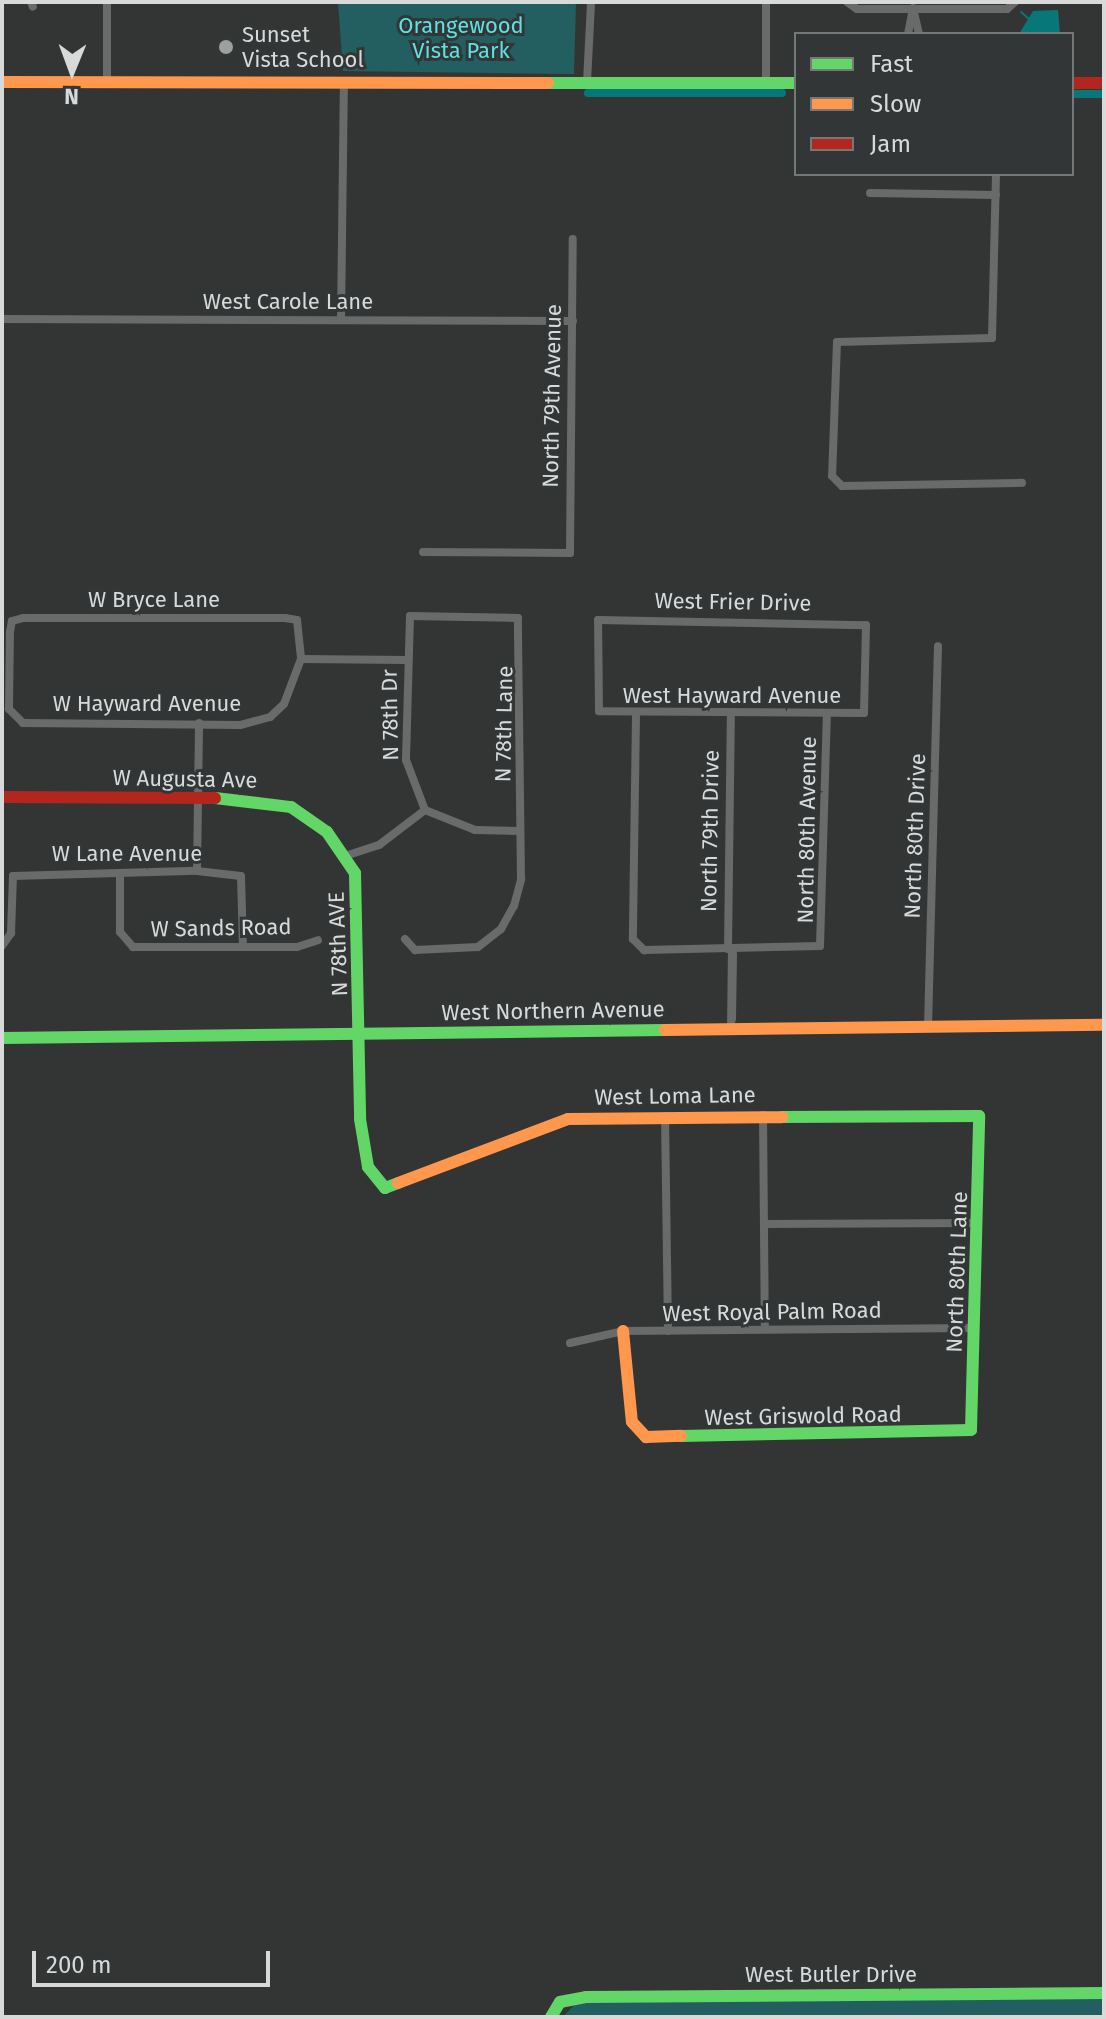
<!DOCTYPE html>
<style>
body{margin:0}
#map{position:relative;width:1106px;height:2019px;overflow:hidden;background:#333535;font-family:"Fira Sans",sans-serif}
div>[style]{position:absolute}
.green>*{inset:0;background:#235f60}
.water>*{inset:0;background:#08777a}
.stream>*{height:2px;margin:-1px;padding:0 1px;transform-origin:1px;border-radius:1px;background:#08777a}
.canal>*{height:8px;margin:-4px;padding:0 4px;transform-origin:4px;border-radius:4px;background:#08777a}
.street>*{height:8px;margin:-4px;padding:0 4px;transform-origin:4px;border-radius:4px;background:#696a6a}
.fast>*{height:12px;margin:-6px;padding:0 6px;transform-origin:6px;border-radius:6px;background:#63d668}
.slow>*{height:12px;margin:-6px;padding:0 6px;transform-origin:6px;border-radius:6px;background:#ff974d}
.jam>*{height:12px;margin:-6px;padding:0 6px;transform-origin:6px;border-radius:6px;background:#b3261e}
.dots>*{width:22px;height:22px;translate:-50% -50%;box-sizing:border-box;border:4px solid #323636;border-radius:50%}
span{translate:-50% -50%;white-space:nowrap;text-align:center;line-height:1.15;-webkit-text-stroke:6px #323636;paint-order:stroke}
.park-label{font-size:22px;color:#5ce1e4}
.poi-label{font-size:22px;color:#d8dada}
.left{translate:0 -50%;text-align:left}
.street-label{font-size:22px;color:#d8dada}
.frame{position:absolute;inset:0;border:4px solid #d8dada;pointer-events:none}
.legend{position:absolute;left:794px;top:32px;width:280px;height:144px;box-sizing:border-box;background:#323636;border:2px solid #747878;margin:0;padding:10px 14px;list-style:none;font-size:24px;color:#d8dada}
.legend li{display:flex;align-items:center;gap:16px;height:40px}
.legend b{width:40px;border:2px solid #747878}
.north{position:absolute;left:32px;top:32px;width:80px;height:80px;-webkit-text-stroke:6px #323636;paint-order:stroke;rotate:181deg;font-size:22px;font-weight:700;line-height:32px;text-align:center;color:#d8dada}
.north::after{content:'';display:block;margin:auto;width:28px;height:36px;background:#d8dada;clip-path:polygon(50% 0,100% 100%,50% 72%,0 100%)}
.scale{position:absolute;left:32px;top:1951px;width:238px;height:36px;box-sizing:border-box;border:4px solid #d8dada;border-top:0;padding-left:10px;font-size:24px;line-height:28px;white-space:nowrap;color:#d8dada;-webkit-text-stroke:6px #323636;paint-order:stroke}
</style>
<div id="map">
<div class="green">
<div style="clip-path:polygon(338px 2px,576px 2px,574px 74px,343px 71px)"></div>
<div style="clip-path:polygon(1104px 1997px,1104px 2017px,563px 2017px,576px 2003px)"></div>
</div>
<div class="water">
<div style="clip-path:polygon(1058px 10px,1060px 34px,1019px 34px,1033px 11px)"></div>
</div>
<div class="stream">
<div style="left:1021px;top:12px;width:11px;rotate:41deg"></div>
</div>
<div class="canal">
<div style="left:588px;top:93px;width:194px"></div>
<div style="left:1072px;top:94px;width:32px"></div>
</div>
<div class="street">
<div style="left:31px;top:2px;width:5px;rotate:68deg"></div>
<div style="left:107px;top:2px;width:79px;rotate:90deg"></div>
<div style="left:847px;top:2px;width:12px;rotate:35deg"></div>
<div style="left:857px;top:9px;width:150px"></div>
<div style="left:1007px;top:9px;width:11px;rotate:-41deg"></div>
<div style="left:913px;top:8px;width:27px;rotate:77deg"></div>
<div style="left:908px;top:34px;width:25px;rotate:-79deg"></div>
<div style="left:587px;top:82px;width:80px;rotate:-87.1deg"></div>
<div style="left:766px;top:82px;width:80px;rotate:-90deg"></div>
<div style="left:996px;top:174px;width:164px;rotate:91.4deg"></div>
<div style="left:992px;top:338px;width:155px;rotate:178.5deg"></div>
<div style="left:837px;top:342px;width:134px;rotate:92.1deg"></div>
<div style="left:832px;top:476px;width:14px;rotate:45deg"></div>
<div style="left:842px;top:486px;width:180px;rotate:-1deg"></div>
<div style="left:870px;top:193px;width:126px;rotate:0.9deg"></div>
<div style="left:2px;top:319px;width:571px;rotate:0.2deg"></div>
<div style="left:341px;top:320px;width:239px;rotate:-89.3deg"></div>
<div style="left:423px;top:552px;width:147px;rotate:0.4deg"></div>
<div style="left:570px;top:553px;width:314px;rotate:-89.5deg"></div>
<div style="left:23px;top:618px;width:262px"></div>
<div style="left:285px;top:618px;width:12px;rotate:9deg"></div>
<div style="left:297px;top:620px;width:39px;rotate:84deg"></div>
<div style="left:301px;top:659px;width:48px;rotate:110.7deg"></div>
<div style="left:284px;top:704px;width:19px;rotate:137deg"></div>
<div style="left:270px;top:717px;width:31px;rotate:165deg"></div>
<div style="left:240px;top:725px;width:217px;rotate:-179.5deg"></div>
<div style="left:23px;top:723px;width:20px;rotate:-135deg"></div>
<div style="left:9px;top:709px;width:77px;rotate:-89.3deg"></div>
<div style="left:10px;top:632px;width:11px;rotate:-80deg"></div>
<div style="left:12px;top:621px;width:11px;rotate:-15deg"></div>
<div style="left:598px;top:620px;width:268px;rotate:1.1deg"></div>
<div style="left:866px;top:625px;width:88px;rotate:91.3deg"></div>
<div style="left:864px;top:713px;width:265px;rotate:-179.6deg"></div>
<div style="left:599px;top:711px;width:91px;rotate:-90.6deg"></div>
<div style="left:301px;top:659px;width:106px;rotate:0.5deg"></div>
<div style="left:636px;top:714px;width:225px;rotate:90.8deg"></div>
<div style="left:633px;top:939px;width:16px;rotate:45deg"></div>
<div style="left:644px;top:950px;width:176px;rotate:-1.3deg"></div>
<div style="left:820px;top:946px;width:231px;rotate:-88.3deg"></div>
<div style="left:425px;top:810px;width:54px;rotate:21.8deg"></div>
<div style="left:475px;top:830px;width:45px;rotate:1.3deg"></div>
<div style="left:345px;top:856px;width:36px;rotate:-18deg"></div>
<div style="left:379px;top:845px;width:58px;rotate:-37.3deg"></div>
<div style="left:197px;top:871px;width:148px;rotate:-89.2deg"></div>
<div style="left:120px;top:873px;width:59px;rotate:90deg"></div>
<div style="left:120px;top:932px;width:20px;rotate:49deg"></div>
<div style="left:133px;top:947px;width:164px"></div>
<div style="left:297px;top:947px;width:22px;rotate:-18deg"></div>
<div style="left:405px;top:939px;width:15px;rotate:48deg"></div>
<div style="left:415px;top:950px;width:63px;rotate:-2.7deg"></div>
<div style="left:478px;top:947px;width:29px;rotate:-38deg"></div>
<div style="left:501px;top:929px;width:26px;rotate:-61deg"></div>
<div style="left:514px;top:906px;width:28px;rotate:-75deg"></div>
<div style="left:521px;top:879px;width:261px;rotate:-90.7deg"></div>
<div style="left:518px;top:618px;width:108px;rotate:-178.9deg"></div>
<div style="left:410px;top:616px;width:144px;rotate:91.6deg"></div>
<div style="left:406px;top:760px;width:53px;rotate:69.2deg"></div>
<div style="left:2px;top:946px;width:16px;rotate:-55deg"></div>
<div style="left:11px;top:933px;width:57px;rotate:-88deg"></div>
<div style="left:13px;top:876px;width:184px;rotate:-1.6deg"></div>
<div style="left:197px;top:871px;width:44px;rotate:6.5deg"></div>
<div style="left:241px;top:876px;width:71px;rotate:88.4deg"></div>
<div style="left:728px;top:949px;width:235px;rotate:-89.3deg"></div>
<div style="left:732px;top:1019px;width:65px;rotate:-89.1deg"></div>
<div style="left:928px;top:1027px;width:381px;rotate:-88.5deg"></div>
<div style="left:731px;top:1029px;width:80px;rotate:-89.3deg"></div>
<div style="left:763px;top:1115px;width:214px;rotate:89.5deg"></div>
<div style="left:665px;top:1116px;width:215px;rotate:89.2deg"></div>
<div style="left:765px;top:1224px;width:213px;rotate:-0.3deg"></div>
<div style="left:570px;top:1343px;width:54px;rotate:-12.8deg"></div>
<div style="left:623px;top:1331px;width:352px;rotate:-0.5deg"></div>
</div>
<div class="fast">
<div style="left:548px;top:83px;width:248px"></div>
<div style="left:215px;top:798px;width:77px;rotate:6.8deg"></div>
<div style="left:291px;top:807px;width:44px;rotate:34.8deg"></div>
<div style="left:327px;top:832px;width:50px;rotate:55.7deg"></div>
<div style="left:355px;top:873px;width:246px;rotate:88.8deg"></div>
<div style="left:360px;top:1119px;width:49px;rotate:80.5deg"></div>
<div style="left:368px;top:1167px;width:27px;rotate:51deg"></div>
<div style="left:385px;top:1188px;width:14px;rotate:-21deg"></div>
<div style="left:2px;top:1038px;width:663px;rotate:-0.69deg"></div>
<div style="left:681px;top:1436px;width:290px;rotate:-1.2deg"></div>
<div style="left:971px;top:1430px;width:314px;rotate:-88.5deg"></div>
<div style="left:979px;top:1116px;width:197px;rotate:179.7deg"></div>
<div style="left:551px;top:2017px;width:17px;rotate:-59deg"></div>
<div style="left:560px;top:2002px;width:26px;rotate:-11deg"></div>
<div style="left:586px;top:1997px;width:518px;rotate:-0.44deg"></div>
</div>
<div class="slow">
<div style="left:2px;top:82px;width:546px;rotate:0.1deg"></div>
<div style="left:665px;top:1030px;width:439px;rotate:-0.7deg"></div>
<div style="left:398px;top:1183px;width:182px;rotate:-20.6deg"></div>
<div style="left:568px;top:1119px;width:214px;rotate:-0.5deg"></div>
<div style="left:623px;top:1331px;width:91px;rotate:84.4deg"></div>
<div style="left:632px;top:1422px;width:21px;rotate:47deg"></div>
<div style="left:646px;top:1437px;width:35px;rotate:-2deg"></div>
</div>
<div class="jam">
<div style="left:1072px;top:83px;width:32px"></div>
<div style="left:2px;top:797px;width:213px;rotate:0.3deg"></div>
</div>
<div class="dots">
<div style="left:226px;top:47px;background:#9ea0a0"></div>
</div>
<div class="park-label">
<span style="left:461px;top:38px">Orangewood<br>Vista Park</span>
</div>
<div class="poi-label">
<span class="left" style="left:242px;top:47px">Sunset<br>Vista School</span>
</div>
<div class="street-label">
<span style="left:288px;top:302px">West Carole Lane</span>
<span style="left:552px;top:396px;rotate:-89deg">North 79th Avenue</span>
<span style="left:154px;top:600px">W Bryce Lane</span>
<span style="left:733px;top:602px;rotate:1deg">West Frier Drive</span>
<span style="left:732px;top:696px">West Hayward Avenue</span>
<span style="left:147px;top:704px">W Hayward Avenue</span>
<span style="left:390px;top:715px;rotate:-91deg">N 78th Dr</span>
<span style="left:504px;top:724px;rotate:-89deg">N 78th Lane</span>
<span style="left:185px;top:779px;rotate:1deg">W Augusta Ave</span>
<span style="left:807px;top:830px;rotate:-89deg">North 80th Avenue</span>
<span style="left:710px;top:831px;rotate:-89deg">North 79th Drive</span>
<span style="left:915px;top:836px;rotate:-88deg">North 80th Drive</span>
<span style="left:127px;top:854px">W Lane Avenue</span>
<span style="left:221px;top:928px;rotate:-1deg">W Sands Road</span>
<span style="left:338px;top:944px;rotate:-92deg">N 78th AVE</span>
<span style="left:553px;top:1011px;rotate:-1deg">West Northern Avenue</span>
<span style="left:675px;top:1096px;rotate:-1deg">West Loma Lane</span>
<span style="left:957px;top:1272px;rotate:-88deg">North 80th Lane</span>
<span style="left:772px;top:1312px;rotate:-1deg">West Royal Palm Road</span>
<span style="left:803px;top:1416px;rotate:-1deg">West Griswold Road</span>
<span style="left:831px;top:1975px">West Butler Drive</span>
</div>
<div class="frame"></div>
<ul class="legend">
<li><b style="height:10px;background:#63d668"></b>Fast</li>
<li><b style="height:10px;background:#ff974d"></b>Slow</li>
<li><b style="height:10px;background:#b3261e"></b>Jam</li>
</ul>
<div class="north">N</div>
<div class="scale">200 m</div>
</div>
